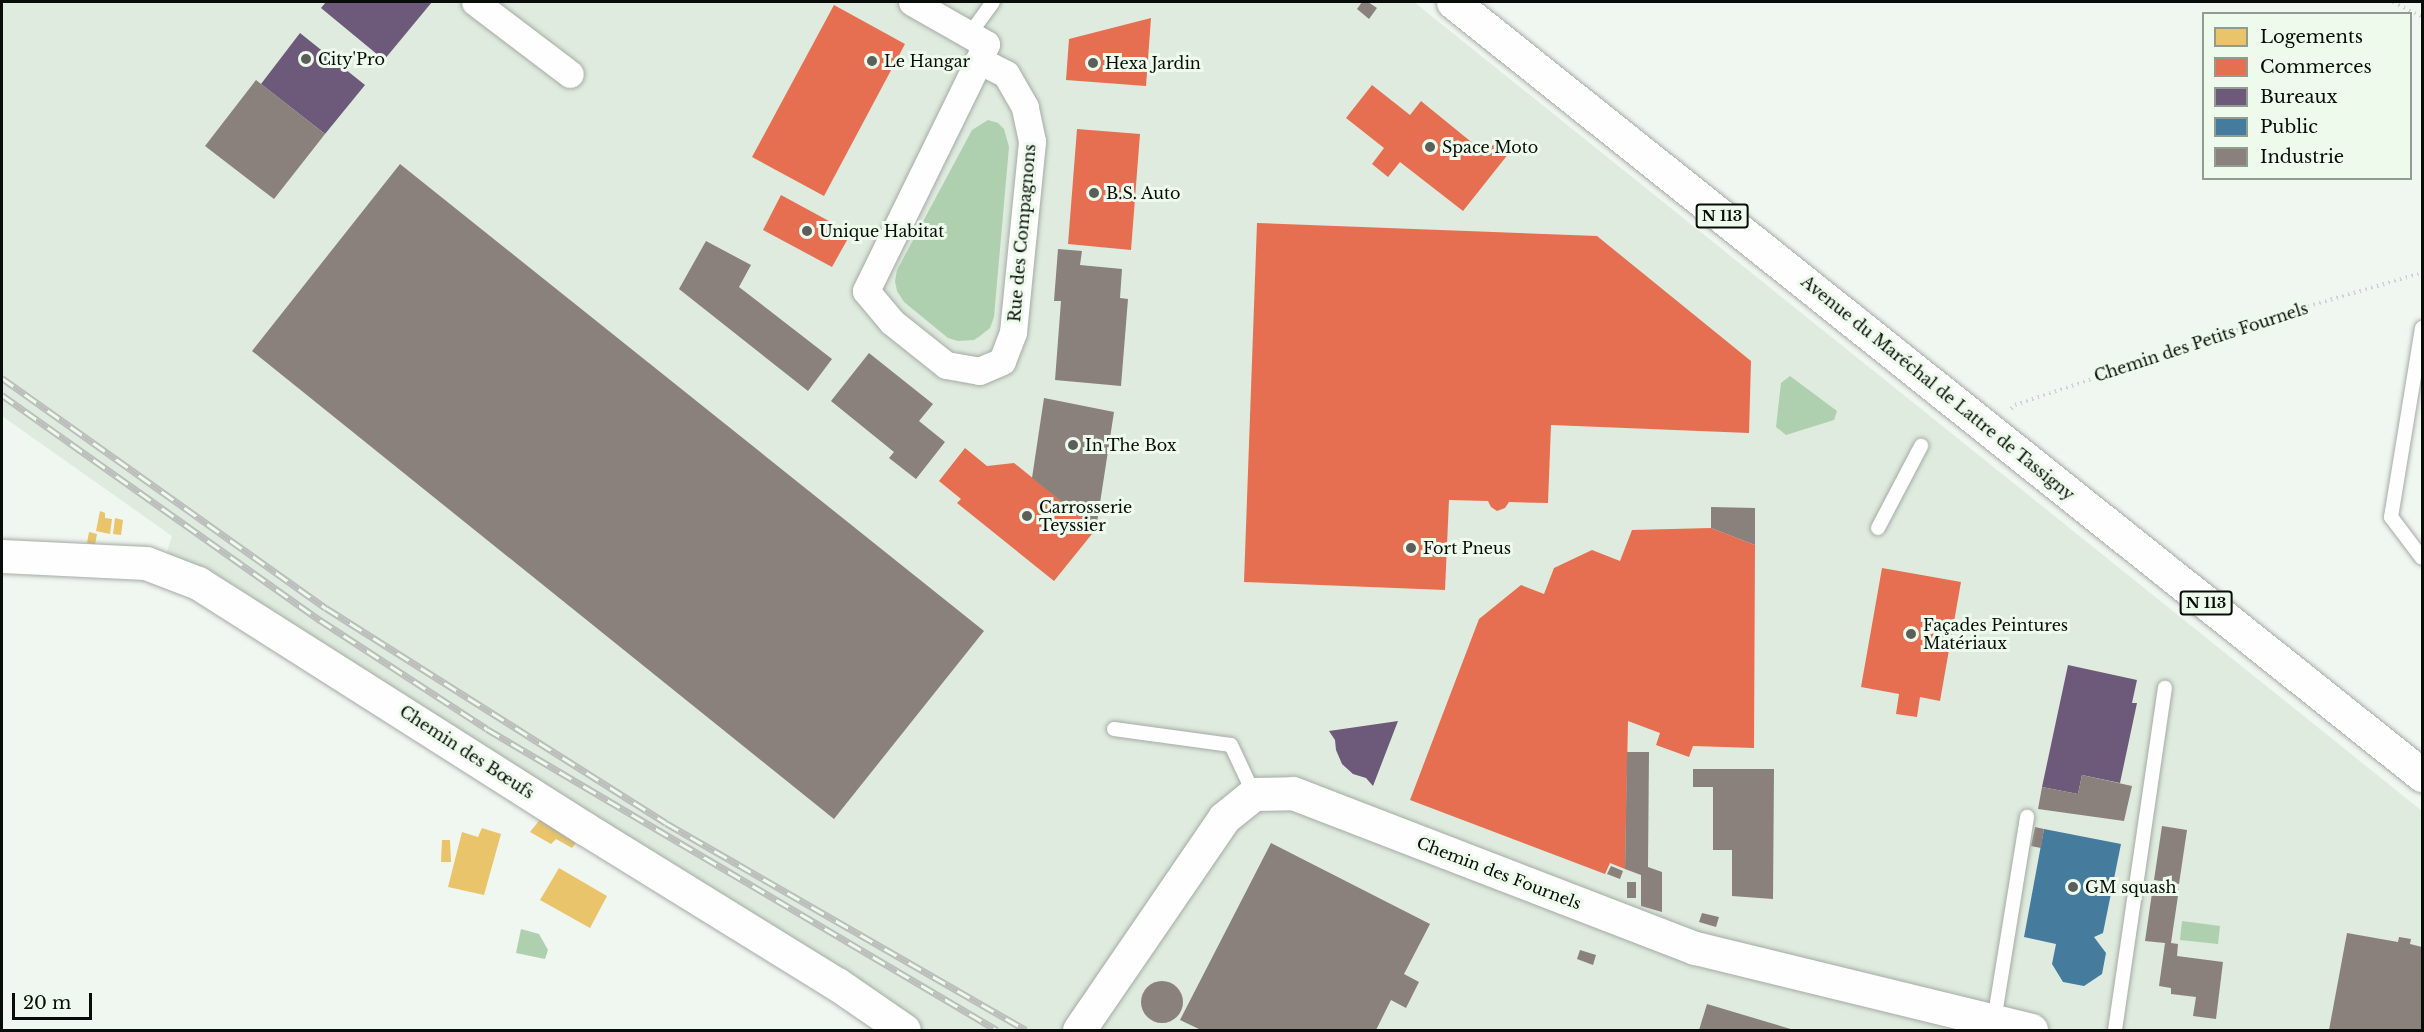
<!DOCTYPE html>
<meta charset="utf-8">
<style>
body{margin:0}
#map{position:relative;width:2424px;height:1032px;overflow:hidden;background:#f0f6f0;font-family:"Libre Baskerville",serif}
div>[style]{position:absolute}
.built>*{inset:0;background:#deebde}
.water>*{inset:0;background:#afd0ae}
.homes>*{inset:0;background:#e9c46a}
.shops>*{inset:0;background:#e76f51}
.offices>*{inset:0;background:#6d597a}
.public>*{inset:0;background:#457b9d}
.industry>*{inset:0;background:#8a817c}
.round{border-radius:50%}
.path>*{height:4px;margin-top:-2px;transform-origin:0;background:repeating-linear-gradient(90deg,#d1d2d1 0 1.5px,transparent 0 6px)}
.roads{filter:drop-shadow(0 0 2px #a5aaa5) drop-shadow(0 0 2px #a5aaa5)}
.lane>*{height:14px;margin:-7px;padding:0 7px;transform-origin:7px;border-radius:7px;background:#fdfefd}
.street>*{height:27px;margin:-13.5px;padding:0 13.5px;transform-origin:13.5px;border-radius:13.5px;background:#fdfefd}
.secondary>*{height:33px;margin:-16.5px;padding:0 16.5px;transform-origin:16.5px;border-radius:16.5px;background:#fdfefd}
.primary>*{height:33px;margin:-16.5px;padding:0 16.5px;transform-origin:16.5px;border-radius:16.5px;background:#fdfefd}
.rail>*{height:7px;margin-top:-3.5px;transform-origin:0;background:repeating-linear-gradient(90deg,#edfaec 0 14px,#bcbebc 0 28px);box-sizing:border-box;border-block:2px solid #bcbebc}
.dots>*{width:16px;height:16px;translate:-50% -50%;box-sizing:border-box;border:3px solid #edfaec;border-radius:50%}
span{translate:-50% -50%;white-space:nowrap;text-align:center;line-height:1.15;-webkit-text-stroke:6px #edfaec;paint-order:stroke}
.shield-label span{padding:2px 4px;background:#edfaec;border:2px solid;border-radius:4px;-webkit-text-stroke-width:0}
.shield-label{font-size:15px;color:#090d09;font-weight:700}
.poi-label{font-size:16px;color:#090d09}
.left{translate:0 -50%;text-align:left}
.street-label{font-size:16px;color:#090d09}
.frame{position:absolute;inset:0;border:3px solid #090d09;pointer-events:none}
.legend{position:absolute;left:2202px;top:12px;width:210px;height:168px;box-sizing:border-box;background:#edfaec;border:2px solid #929b91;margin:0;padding:8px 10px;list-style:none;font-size:18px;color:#090d09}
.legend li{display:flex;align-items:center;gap:12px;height:30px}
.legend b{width:30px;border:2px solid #929b91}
.scale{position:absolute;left:12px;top:993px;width:80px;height:27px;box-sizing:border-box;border:3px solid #090d09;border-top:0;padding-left:8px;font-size:18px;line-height:21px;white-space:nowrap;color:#090d09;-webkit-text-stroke:4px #edfaec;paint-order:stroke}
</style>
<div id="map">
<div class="built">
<div style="clip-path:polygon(2px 2px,1414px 2px,2422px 811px,2422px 1030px,923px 1030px,230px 583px,166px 555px,172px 536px,2px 416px)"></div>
</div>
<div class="water">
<div style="clip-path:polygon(988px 120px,998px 123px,1004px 129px,1009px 147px,994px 317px,990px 328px,980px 336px,974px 340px,958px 341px,948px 338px,904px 302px,897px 291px,895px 281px,897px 270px,972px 130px)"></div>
<div style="clip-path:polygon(1790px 376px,1837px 411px,1834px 420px,1786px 435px,1776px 427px,1781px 383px)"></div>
<div style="clip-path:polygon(2182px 921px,2220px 926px,2218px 944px,2180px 940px)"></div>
<div style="clip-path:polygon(521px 929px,539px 934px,548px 950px,545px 959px,516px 953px)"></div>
</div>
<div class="homes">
<div style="clip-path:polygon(100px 511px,105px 513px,105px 518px,112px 519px,110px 534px,96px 531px)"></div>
<div style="clip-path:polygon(115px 518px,123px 520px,121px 535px,113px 534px)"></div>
<div style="clip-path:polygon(89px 532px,97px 534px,95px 545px,87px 543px)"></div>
<div style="clip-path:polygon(542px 817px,579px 839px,572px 848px,556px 839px,551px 844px,530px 832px)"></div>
<div style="clip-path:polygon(482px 828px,501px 834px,484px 895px,448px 887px,462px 832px,478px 837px)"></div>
<div style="clip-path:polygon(442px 840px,450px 840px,451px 862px,441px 862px)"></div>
<div style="clip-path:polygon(559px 868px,607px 896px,590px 928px,540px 900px)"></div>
</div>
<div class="shops">
<div style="clip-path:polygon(834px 5px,905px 44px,824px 196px,752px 157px)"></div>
<div style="clip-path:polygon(1151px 18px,1146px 86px,1066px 80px,1069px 39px)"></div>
<div style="clip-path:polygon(1372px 85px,1410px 115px,1421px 101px,1486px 154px,1493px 145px,1513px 148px,1463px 211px,1400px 162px,1388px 177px,1372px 164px,1384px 148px,1346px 118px)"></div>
<div style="clip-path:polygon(1077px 129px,1140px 134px,1131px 250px,1068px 244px)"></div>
<div style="clip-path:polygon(781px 195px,851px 233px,832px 267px,763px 230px)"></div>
<div style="clip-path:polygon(1257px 223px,1597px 236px,1751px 361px,1749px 433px,1551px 425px,1548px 503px,1509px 502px,1505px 508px,1497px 511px,1491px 507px,1488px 501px,1449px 500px,1445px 590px,1244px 582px)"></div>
<div style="clip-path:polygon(965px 448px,987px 466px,1014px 463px,1096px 529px,1054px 581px,957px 503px,961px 499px,939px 481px)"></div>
<div style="clip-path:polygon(1711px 528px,1755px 545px,1754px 748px,1693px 746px,1689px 757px,1656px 745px,1660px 733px,1628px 721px,1625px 869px,1610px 863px,1605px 874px,1410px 800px,1479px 619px,1521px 585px,1544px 594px,1554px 568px,1592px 550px,1620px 561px,1632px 530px)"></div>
<div style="clip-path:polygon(1882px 568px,1961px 582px,1940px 701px,1920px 697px,1917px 717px,1896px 714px,1899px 694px,1861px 687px)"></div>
</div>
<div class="offices">
<div style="clip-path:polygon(326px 2px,432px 2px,384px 60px,321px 8px)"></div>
<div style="clip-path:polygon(300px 33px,365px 85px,325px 134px,261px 84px)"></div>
<div style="clip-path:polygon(2068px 665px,2137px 680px,2132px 703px,2137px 703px,2120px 783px,2082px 775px,2078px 794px,2042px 787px)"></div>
<div style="clip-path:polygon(1398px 721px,1373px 786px,1366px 778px,1353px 774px,1342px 764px,1336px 750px,1335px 740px,1329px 731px)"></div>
</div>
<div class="public">
<div style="clip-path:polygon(2044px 829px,2121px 844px,2103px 933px,2094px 937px,2106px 953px,2102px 974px,2084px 986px,2063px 982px,2052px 964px,2056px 944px,2024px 937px)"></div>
</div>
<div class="industry">
<div style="clip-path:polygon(1362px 2px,1368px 2px,1377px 8px,1369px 19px,1357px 9px)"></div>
<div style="clip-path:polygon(256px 80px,325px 134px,274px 199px,205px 146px)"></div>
<div style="clip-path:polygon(400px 164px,984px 631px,834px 819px,252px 351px)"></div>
<div style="clip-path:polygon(706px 241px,751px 265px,739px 287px,832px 359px,808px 391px,679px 289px)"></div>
<div style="clip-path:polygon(1058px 249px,1082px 251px,1080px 265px,1122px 269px,1120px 298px,1128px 299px,1121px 386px,1055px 380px,1061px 301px,1054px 301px)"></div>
<div style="clip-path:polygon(869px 353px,933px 404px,919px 421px,945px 442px,916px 479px,889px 458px,894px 452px,831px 401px)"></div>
<div style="clip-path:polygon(1044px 398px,1114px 412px,1096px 529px,1032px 478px)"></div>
<div style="clip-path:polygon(1711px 507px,1755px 508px,1755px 545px,1711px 528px)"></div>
<div style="clip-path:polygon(1627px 752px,1649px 752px,1648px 867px,1662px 872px,1662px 912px,1641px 906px,1641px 875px,1625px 869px)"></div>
<div style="clip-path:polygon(1693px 769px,1774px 769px,1773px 899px,1732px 896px,1732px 850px,1713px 850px,1713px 787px,1693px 787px)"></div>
<div style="clip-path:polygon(2082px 775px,2132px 786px,2124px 821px,2038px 809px,2042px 787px,2078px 794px)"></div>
<div style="clip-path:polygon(2162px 826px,2187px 830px,2179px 884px,2154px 880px)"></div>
<div style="clip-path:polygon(2035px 827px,2044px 829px,2041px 848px,2031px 846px)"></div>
<div style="clip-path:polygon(1271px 843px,1430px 924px,1404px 974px,1419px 982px,1406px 1008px,1391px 1000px,1376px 1030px,1201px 1030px,1180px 1020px)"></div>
<div style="clip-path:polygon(1611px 866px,1623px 871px,1620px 879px,1607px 874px)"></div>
<div style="clip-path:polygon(1627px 882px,1636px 882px,1636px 898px,1627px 898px)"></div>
<div style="clip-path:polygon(2153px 886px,2179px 889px,2171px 943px,2178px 944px,2177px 956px,2223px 962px,2216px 1019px,2193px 1016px,2196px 997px,2171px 994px,2171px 988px,2159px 986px,2165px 943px,2145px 941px)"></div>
<div style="clip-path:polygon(1702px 913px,1719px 917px,1716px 927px,1699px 922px)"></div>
<div style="clip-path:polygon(2347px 933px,2398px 942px,2399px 937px,2411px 939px,2410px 944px,2422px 947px,2422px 1030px,2329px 1030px)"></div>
<div style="clip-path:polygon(1580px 950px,1596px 955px,1593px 965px,1577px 959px)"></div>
<div class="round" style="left:1141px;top:981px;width:42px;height:42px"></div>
<div style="clip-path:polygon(1707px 1004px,1794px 1030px,1699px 1030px)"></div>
</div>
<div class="path">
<div style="left:2393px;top:2px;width:33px;rotate:27deg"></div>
<div style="left:2011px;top:409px;width:6px;rotate:-45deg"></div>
<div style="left:2015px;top:405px;width:303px;rotate:-18.7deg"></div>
<div style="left:2302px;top:308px;width:125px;rotate:-16.3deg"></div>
</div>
<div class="roads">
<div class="lane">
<div style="left:969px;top:35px;width:41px;rotate:-54deg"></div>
<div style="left:2422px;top:328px;width:192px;rotate:99.3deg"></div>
<div style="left:2391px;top:517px;width:51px;rotate:52.9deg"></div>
<div style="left:1878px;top:528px;width:93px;rotate:-62.3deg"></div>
<div style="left:1114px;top:729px;width:118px;rotate:7.8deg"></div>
<div style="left:1231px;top:745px;width:54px;rotate:64.9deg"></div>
<div style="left:1994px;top:1021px;width:207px;rotate:-80.8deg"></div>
<div style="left:2115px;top:1030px;width:346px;rotate:-81.7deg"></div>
</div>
<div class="street">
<div style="left:475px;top:2px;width:119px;rotate:37.2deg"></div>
<div style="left:912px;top:2px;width:85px;rotate:29.6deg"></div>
<div style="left:986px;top:44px;width:17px;rotate:114deg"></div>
<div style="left:979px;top:60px;width:257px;rotate:116.1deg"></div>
<div style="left:866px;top:291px;width:40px;rotate:50deg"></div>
<div style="left:892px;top:322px;width:69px;rotate:38.5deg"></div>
<div style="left:946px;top:365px;width:34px;rotate:10deg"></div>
<div style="left:979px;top:371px;width:25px;rotate:-23deg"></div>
<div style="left:1002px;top:361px;width:31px;rotate:-69deg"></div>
<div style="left:1013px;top:332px;width:192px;rotate:-84.3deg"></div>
<div style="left:1032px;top:141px;width:35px;rotate:-102deg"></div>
<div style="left:1025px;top:107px;width:38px;rotate:-120deg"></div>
<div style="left:1006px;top:74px;width:30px;rotate:-153deg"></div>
</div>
<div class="secondary">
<div style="left:2px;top:556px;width:144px;rotate:2.8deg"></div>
<div style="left:146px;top:563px;width:56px;rotate:21deg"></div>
<div style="left:198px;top:583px;width:457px;rotate:32.4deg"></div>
<div style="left:584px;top:828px;width:297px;rotate:31.7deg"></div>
<div style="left:837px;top:984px;width:81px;rotate:34.5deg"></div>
<div style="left:1079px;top:1030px;width:257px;rotate:-55.6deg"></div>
<div style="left:1224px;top:818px;width:38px;rotate:-39deg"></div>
<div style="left:1254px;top:794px;width:39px;rotate:-1deg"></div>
<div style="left:1293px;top:793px;width:431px;rotate:21.1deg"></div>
<div style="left:1695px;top:948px;width:346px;rotate:13.7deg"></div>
</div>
<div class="primary">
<div style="left:1453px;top:2px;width:1240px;rotate:38.58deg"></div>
</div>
</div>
<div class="rail">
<div style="left:2px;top:378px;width:397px;rotate:35.4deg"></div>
<div style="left:326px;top:608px;width:402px;rotate:32.3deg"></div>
<div style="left:666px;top:823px;width:415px;rotate:29.9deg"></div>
<div style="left:2px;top:395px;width:390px;rotate:35.3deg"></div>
<div style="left:320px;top:620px;width:199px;rotate:33.1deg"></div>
<div style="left:487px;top:729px;width:592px;rotate:30.55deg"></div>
</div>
<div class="dots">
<div style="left:306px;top:59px;background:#5a5f5a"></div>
<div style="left:872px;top:61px;background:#5a5f5a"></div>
<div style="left:1093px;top:63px;background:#5a5f5a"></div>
<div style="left:1430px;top:147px;background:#5a5f5a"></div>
<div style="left:1094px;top:193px;background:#5a5f5a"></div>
<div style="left:807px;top:231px;background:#5a5f5a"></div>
<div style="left:1073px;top:445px;background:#5a5f5a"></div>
<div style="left:1027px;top:516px;background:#5a5f5a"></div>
<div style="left:1411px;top:548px;background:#5a5f5a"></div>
<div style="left:1911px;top:634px;background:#5a5f5a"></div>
<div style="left:2073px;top:887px;background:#5a5f5a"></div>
</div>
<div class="shield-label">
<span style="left:1722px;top:216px">N 113</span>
<span style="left:2206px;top:603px">N 113</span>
</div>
<div class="poi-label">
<span class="left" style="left:318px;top:59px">City'Pro</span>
<span class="left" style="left:884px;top:61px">Le Hangar</span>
<span class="left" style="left:1105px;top:63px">Hexa Jardin</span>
<span class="left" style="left:1442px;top:147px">Space Moto</span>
<span class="left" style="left:1106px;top:193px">B.S. Auto</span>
<span class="left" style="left:819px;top:231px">Unique Habitat</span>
<span class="left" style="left:1085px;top:445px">In The Box</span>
<span class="left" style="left:1039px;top:516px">Carrosserie<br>Teyssier</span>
<span class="left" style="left:1423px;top:548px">Fort Pneus</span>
<span class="left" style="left:1923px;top:634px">Façades Peintures<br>Matériaux</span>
<span class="left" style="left:2085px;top:887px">GM squash</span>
</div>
<div class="street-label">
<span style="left:1022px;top:233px;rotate:-85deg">Rue des Compagnons</span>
<span style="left:2201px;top:342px;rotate:-18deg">Chemin des Petits Fournels</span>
<span style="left:1938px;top:388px;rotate:39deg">Avenue du Maréchal de Lattre de Tassigny</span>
<span style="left:467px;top:752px;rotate:33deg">Chemin des Bœufs</span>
<span style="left:1499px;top:873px;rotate:21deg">Chemin des Fournels</span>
</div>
<div class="frame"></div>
<ul class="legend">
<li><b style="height:16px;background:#e9c46a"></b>Logements</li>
<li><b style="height:16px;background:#e76f51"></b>Commerces</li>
<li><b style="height:16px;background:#6d597a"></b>Bureaux</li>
<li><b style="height:16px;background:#457b9d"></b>Public</li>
<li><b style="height:16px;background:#8a817c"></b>Industrie</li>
</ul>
<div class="scale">20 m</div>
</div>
